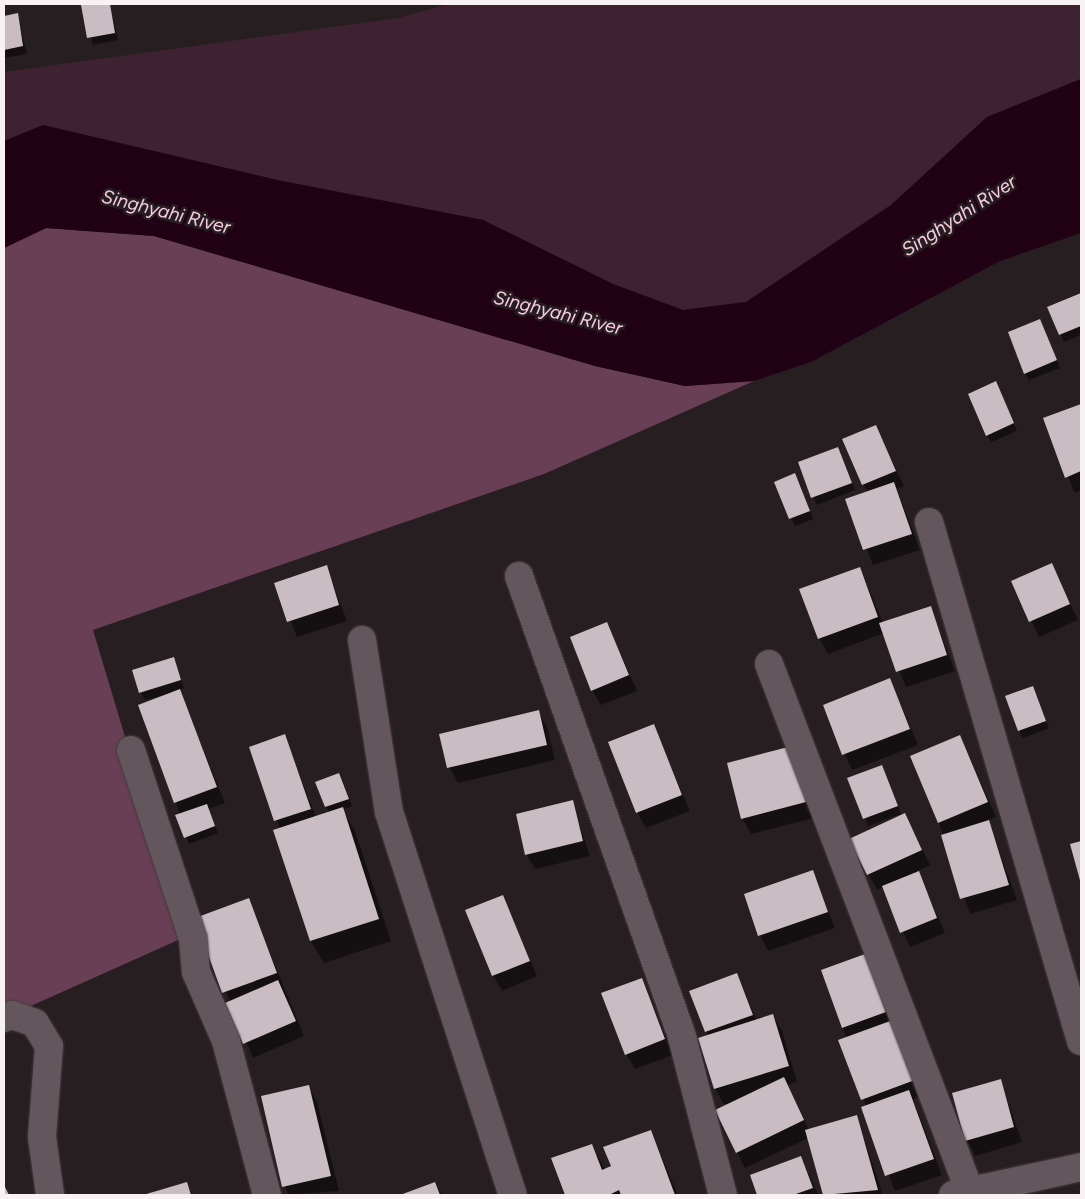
<!DOCTYPE html>
<style>
body{margin:0}
#map{position:relative;width:1085px;height:1199px;overflow:hidden;background:#271e22;font-family:Figtree,sans-serif}
div>[style]{position:absolute}
.green>*{inset:0;background:#3e2231}
.forest>*{inset:0;background:#683f54}
.water>*{inset:0;background:#210114}
.shadow>*{inset:0;background:#0007}
.building>*{inset:0;background:#c9bcc2}
.roads{filter:drop-shadow(0 0 1px #433b3f) drop-shadow(0 0 1px #433b3f)}
.street>*{height:28px;margin:-14px;padding:0 14px;transform-origin:14px;border-radius:14px;background:#63575d}
span{translate:-50% -50%;white-space:nowrap;text-align:center;line-height:1.15;-webkit-text-stroke:5px #271e22;paint-order:stroke}
.water-label{font-size:19px;color:#f7cae0;font-style:italic}
.frame{position:absolute;inset:0;border:5px solid #f9f2f5;pointer-events:none}
</style>
<div id="map">
<div class="green">
<div style="clip-path:polygon(449px 4px,1081px 4px,1081px 79px,987px 117px,891px 205px,746px 302px,683px 310px,613px 284px,483px 220px,277px 180px,43px 125px,4px 141px,4px 72px,398px 18px)"></div>
</div>
<div class="forest">
<div style="clip-path:polygon(46px 228px,154px 236px,595px 366px,685px 386px,754px 381px,544px 474px,93px 630px,185px 937px,4px 1018px,4px 248px)"></div>
</div>
<div class="water">
<div style="clip-path:polygon(1081px 79px,1081px 233px,1000px 261px,811px 362px,754px 381px,685px 386px,595px 366px,154px 236px,46px 228px,4px 248px,4px 141px,43px 125px,277px 180px,483px 220px,613px 284px,683px 310px,746px 302px,891px 205px,987px 117px)"></div>
</div>
<div class="shadow">
<div style="clip-path:polygon(110px 4px,118px 40px,93px 45px,83px 6px)"></div>
<div style="clip-path:polygon(17px 15px,27px 54px,4px 58px,4px 17px)"></div>
<div style="clip-path:polygon(1081px 294px,1081px 335px,1064px 342px,1049px 307px)"></div>
<div style="clip-path:polygon(1040px 321px,1060px 368px,1029px 380px,1025px 373px)"></div>
<div style="clip-path:polygon(1000px 390px,1017px 431px,991px 442px,987px 435px)"></div>
<div style="clip-path:polygon(1081px 405px,1081px 490px,1075px 493px,1044px 419px)"></div>
<div style="clip-path:polygon(875px 427px,904px 486px,897px 489px,920px 550px,873px 565px,847px 499px,868px 492px,863px 484px)"></div>
<div style="clip-path:polygon(837px 448px,855px 490px,817px 505px,799px 463px)"></div>
<div style="clip-path:polygon(776px 482px,799px 482px,813px 519px,795px 526px)"></div>
<div style="clip-path:polygon(1051px 565px,1078px 620px,1039px 637px,1013px 582px)"></div>
<div style="clip-path:polygon(326px 567px,347px 621px,297px 637px,276px 584px)"></div>
<div style="clip-path:polygon(860px 568px,883px 623px,930px 607px,955px 671px,906px 687px,884px 633px,828px 654px,819px 638px)"></div>
<div style="clip-path:polygon(607px 623px,637px 691px,601px 705px,592px 690px)"></div>
<div style="clip-path:polygon(174px 658px,184px 688px,179px 690px,225px 803px,208px 809px,218px 833px,189px 844px,176px 802px,167px 695px,145px 700px,140px 692px)"></div>
<div style="clip-path:polygon(890px 680px,918px 745px,852px 770px,824px 706px)"></div>
<div style="clip-path:polygon(1032px 687px,1049px 728px,1023px 738px,1019px 730px)"></div>
<div style="clip-path:polygon(538px 712px,547px 727px,555px 760px,458px 783px,449px 767px)"></div>
<div style="clip-path:polygon(653px 726px,690px 811px,646px 828px,637px 812px)"></div>
<div style="clip-path:polygon(284px 736px,316px 817px,330px 813px,326px 807px,339px 774px,343px 782px,352px 806px,343px 810px,355px 831px,391px 941px,324px 963px,311px 941px,275px 831px,280px 829px,250px 747px)"></div>
<div style="clip-path:polygon(960px 736px,996px 817px,988px 820px,1017px 900px,970px 914px,939px 823px)"></div>
<div style="clip-path:polygon(791px 748px,814px 818px,751px 834px,742px 818px)"></div>
<div style="clip-path:polygon(881px 766px,901px 814px,868px 826px,849px 779px)"></div>
<div style="clip-path:polygon(572px 802px,590px 856px,535px 869px,526px 854px)"></div>
<div style="clip-path:polygon(905px 815px,930px 865px,917px 871px,945px 933px,910px 947px,883px 887px,877px 890px,851px 840px)"></div>
<div style="clip-path:polygon(813px 872px,835px 928px,768px 951px,760px 935px)"></div>
<div style="clip-path:polygon(502px 896px,537px 976px,502px 991px,493px 975px)"></div>
<div style="clip-path:polygon(248px 899px,304px 1036px,253px 1058px,196px 919px)"></div>
<div style="clip-path:polygon(865px 956px,923px 1095px,913px 1099px,942px 1175px,895px 1191px,863px 1108px,866px 1107px,843px 1027px)"></div>
<div style="clip-path:polygon(737px 974px,757px 1021px,773px 1016px,782px 1031px,797px 1082px,787px 1085px,809px 1130px,857px 1117px,883px 1195px,825px 1195px,808px 1138px,745px 1168px,737px 1152px,731px 1104px,724px 1104px,715px 1089px,700px 1039px,709px 1036px,706px 1031px)"></div>
<div style="clip-path:polygon(641px 979px,673px 1055px,635px 1069px,626px 1054px)"></div>
<div style="clip-path:polygon(1000px 1080px,1022px 1142px,975px 1156px,967px 1140px)"></div>
<div style="clip-path:polygon(308px 1086px,317px 1102px,339px 1191px,288px 1195px,262px 1097px)"></div>
<div style="clip-path:polygon(650px 1131px,678px 1195px,566px 1195px,553px 1159px,592px 1145px,605px 1170px)"></div>
<div style="clip-path:polygon(801px 1157px,818px 1195px,758px 1195px,751px 1176px)"></div>
<div style="clip-path:polygon(187px 1183px,192px 1195px,146px 1195px)"></div>
<div style="clip-path:polygon(435px 1183px,442px 1195px,403px 1195px)"></div>
</div>
<div class="building">
<div style="clip-path:polygon(110px 4px,115px 33px,87px 38px,81px 5px)"></div>
<div style="clip-path:polygon(18px 13px,23px 46px,4px 50px,4px 16px)"></div>
<div style="clip-path:polygon(1081px 293px,1081px 326px,1059px 335px,1047px 307px)"></div>
<div style="clip-path:polygon(1040px 319px,1057px 360px,1024px 374px,1008px 332px)"></div>
<div style="clip-path:polygon(996px 381px,1014px 423px,986px 436px,968px 394px)"></div>
<div style="clip-path:polygon(1081px 404px,1081px 471px,1065px 478px,1043px 418px)"></div>
<div style="clip-path:polygon(876px 425px,896px 471px,862px 485px,842px 439px)"></div>
<div style="clip-path:polygon(838px 447px,852px 483px,811px 498px,798px 462px)"></div>
<div style="clip-path:polygon(795px 473px,810px 511px,789px 519px,774px 482px)"></div>
<div style="clip-path:polygon(894px 482px,912px 534px,863px 550px,845px 499px)"></div>
<div style="clip-path:polygon(1052px 563px,1070px 604px,1029px 622px,1011px 581px)"></div>
<div style="clip-path:polygon(327px 565px,339px 605px,287px 622px,274px 583px)"></div>
<div style="clip-path:polygon(860px 567px,878px 617px,818px 639px,799px 589px)"></div>
<div style="clip-path:polygon(931px 606px,947px 655px,896px 672px,879px 623px)"></div>
<div style="clip-path:polygon(607px 622px,629px 675px,591px 691px,570px 637px)"></div>
<div style="clip-path:polygon(174px 657px,181px 680px,139px 693px,132px 670px)"></div>
<div style="clip-path:polygon(890px 678px,910px 729px,842px 755px,823px 705px)"></div>
<div style="clip-path:polygon(1033px 686px,1046px 721px,1018px 731px,1005px 696px)"></div>
<div style="clip-path:polygon(180px 689px,217px 787px,174px 803px,138px 705px)"></div>
<div style="clip-path:polygon(539px 710px,547px 745px,447px 768px,439px 734px)"></div>
<div style="clip-path:polygon(654px 724px,682px 795px,636px 813px,608px 742px)"></div>
<div style="clip-path:polygon(285px 734px,311px 809px,274px 821px,249px 747px)"></div>
<div style="clip-path:polygon(960px 735px,988px 802px,938px 823px,910px 756px)"></div>
<div style="clip-path:polygon(792px 746px,806px 802px,741px 819px,727px 763px)"></div>
<div style="clip-path:polygon(882px 765px,898px 806px,863px 819px,847px 778px)"></div>
<div style="clip-path:polygon(339px 773px,349px 799px,325px 807px,315px 782px)"></div>
<div style="clip-path:polygon(573px 800px,583px 841px,525px 855px,516px 814px)"></div>
<div style="clip-path:polygon(207px 804px,215px 826px,184px 838px,175px 815px)"></div>
<div style="clip-path:polygon(343px 807px,379px 919px,310px 941px,273px 830px)"></div>
<div style="clip-path:polygon(905px 813px,922px 850px,867px 875px,849px 839px)"></div>
<div style="clip-path:polygon(989px 820px,1009px 885px,960px 899px,941px 835px)"></div>
<div style="clip-path:polygon(1081px 841px,1081px 884px,1070px 844px)"></div>
<div style="clip-path:polygon(813px 870px,828px 912px,758px 936px,744px 894px)"></div>
<div style="clip-path:polygon(919px 871px,937px 918px,900px 933px,882px 886px)"></div>
<div style="clip-path:polygon(503px 895px,530px 961px,492px 976px,465px 910px)"></div>
<div style="clip-path:polygon(249px 898px,277px 973px,222px 993px,195px 918px)"></div>
<div style="clip-path:polygon(865px 954px,886px 1012px,842px 1028px,821px 970px)"></div>
<div style="clip-path:polygon(737px 973px,753px 1015px,705px 1032px,689px 991px)"></div>
<div style="clip-path:polygon(642px 978px,665px 1039px,625px 1055px,601px 993px)"></div>
<div style="clip-path:polygon(278px 980px,296px 1021px,243px 1044px,225px 1003px)"></div>
<div style="clip-path:polygon(773px 1014px,789px 1066px,714px 1089px,698px 1038px)"></div>
<div style="clip-path:polygon(893px 1020px,915px 1080px,861px 1100px,838px 1040px)"></div>
<div style="clip-path:polygon(784px 1077px,804px 1120px,736px 1153px,715px 1110px)"></div>
<div style="clip-path:polygon(1001px 1079px,1014px 1127px,965px 1141px,952px 1093px)"></div>
<div style="clip-path:polygon(309px 1085px,331px 1176px,282px 1187px,261px 1096px)"></div>
<div style="clip-path:polygon(909px 1090px,934px 1159px,885px 1176px,861px 1107px)"></div>
<div style="clip-path:polygon(857px 1115px,878px 1190px,823px 1195px,805px 1130px)"></div>
<div style="clip-path:polygon(651px 1130px,675px 1195px,621px 1195px,619px 1190px,609px 1195px,565px 1195px,551px 1158px,592px 1144px,602px 1170px,611px 1166px,603px 1147px)"></div>
<div style="clip-path:polygon(801px 1156px,813px 1188px,793px 1195px,757px 1195px,750px 1175px)"></div>
<div style="clip-path:polygon(187px 1182px,191px 1195px,143px 1195px)"></div>
<div style="clip-path:polygon(435px 1182px,440px 1195px,400px 1195px)"></div>
<div style="clip-path:polygon(4px 1185px,9px 1195px,4px 1195px)"></div>
</div>
<div class="roads">
<div class="street">
<div style="left:929px;top:522px;width:541px;rotate:73.68deg"></div>
<div style="left:519px;top:576px;width:489px;rotate:70.5deg"></div>
<div style="left:682px;top:1037px;width:163px;rotate:75.5deg"></div>
<div style="left:362px;top:640px;width:174px;rotate:81.1deg"></div>
<div style="left:389px;top:812px;width:403px;rotate:72.1deg"></div>
<div style="left:769px;top:664px;width:565px;rotate:69.16deg"></div>
<div style="left:131px;top:750px;width:199px;rotate:71.8deg"></div>
<div style="left:193px;top:939px;width:33px;rotate:85deg"></div>
<div style="left:196px;top:972px;width:75px;rotate:66.5deg"></div>
<div style="left:226px;top:1041px;width:159px;rotate:75.1deg"></div>
<div style="left:4px;top:1018px;width:9px;rotate:-21deg"></div>
<div style="left:12px;top:1015px;width:24px;rotate:19deg"></div>
<div style="left:35px;top:1023px;width:27px;rotate:59deg"></div>
<div style="left:49px;top:1046px;width:91px;rotate:94.4deg"></div>
<div style="left:42px;top:1137px;width:59px;rotate:82.1deg"></div>
<div style="left:953px;top:1195px;width:131px;rotate:-12.3deg"></div>
</div>
</div>
<div class="water-label">
<span style="left:166px;top:212px;rotate:14deg">Singhyahi River</span>
<span style="left:959px;top:216px;rotate:-33deg">Singhyahi River</span>
<span style="left:558px;top:313px;rotate:14deg">Singhyahi River</span>
</div>
<div class="frame"></div>
</div>
